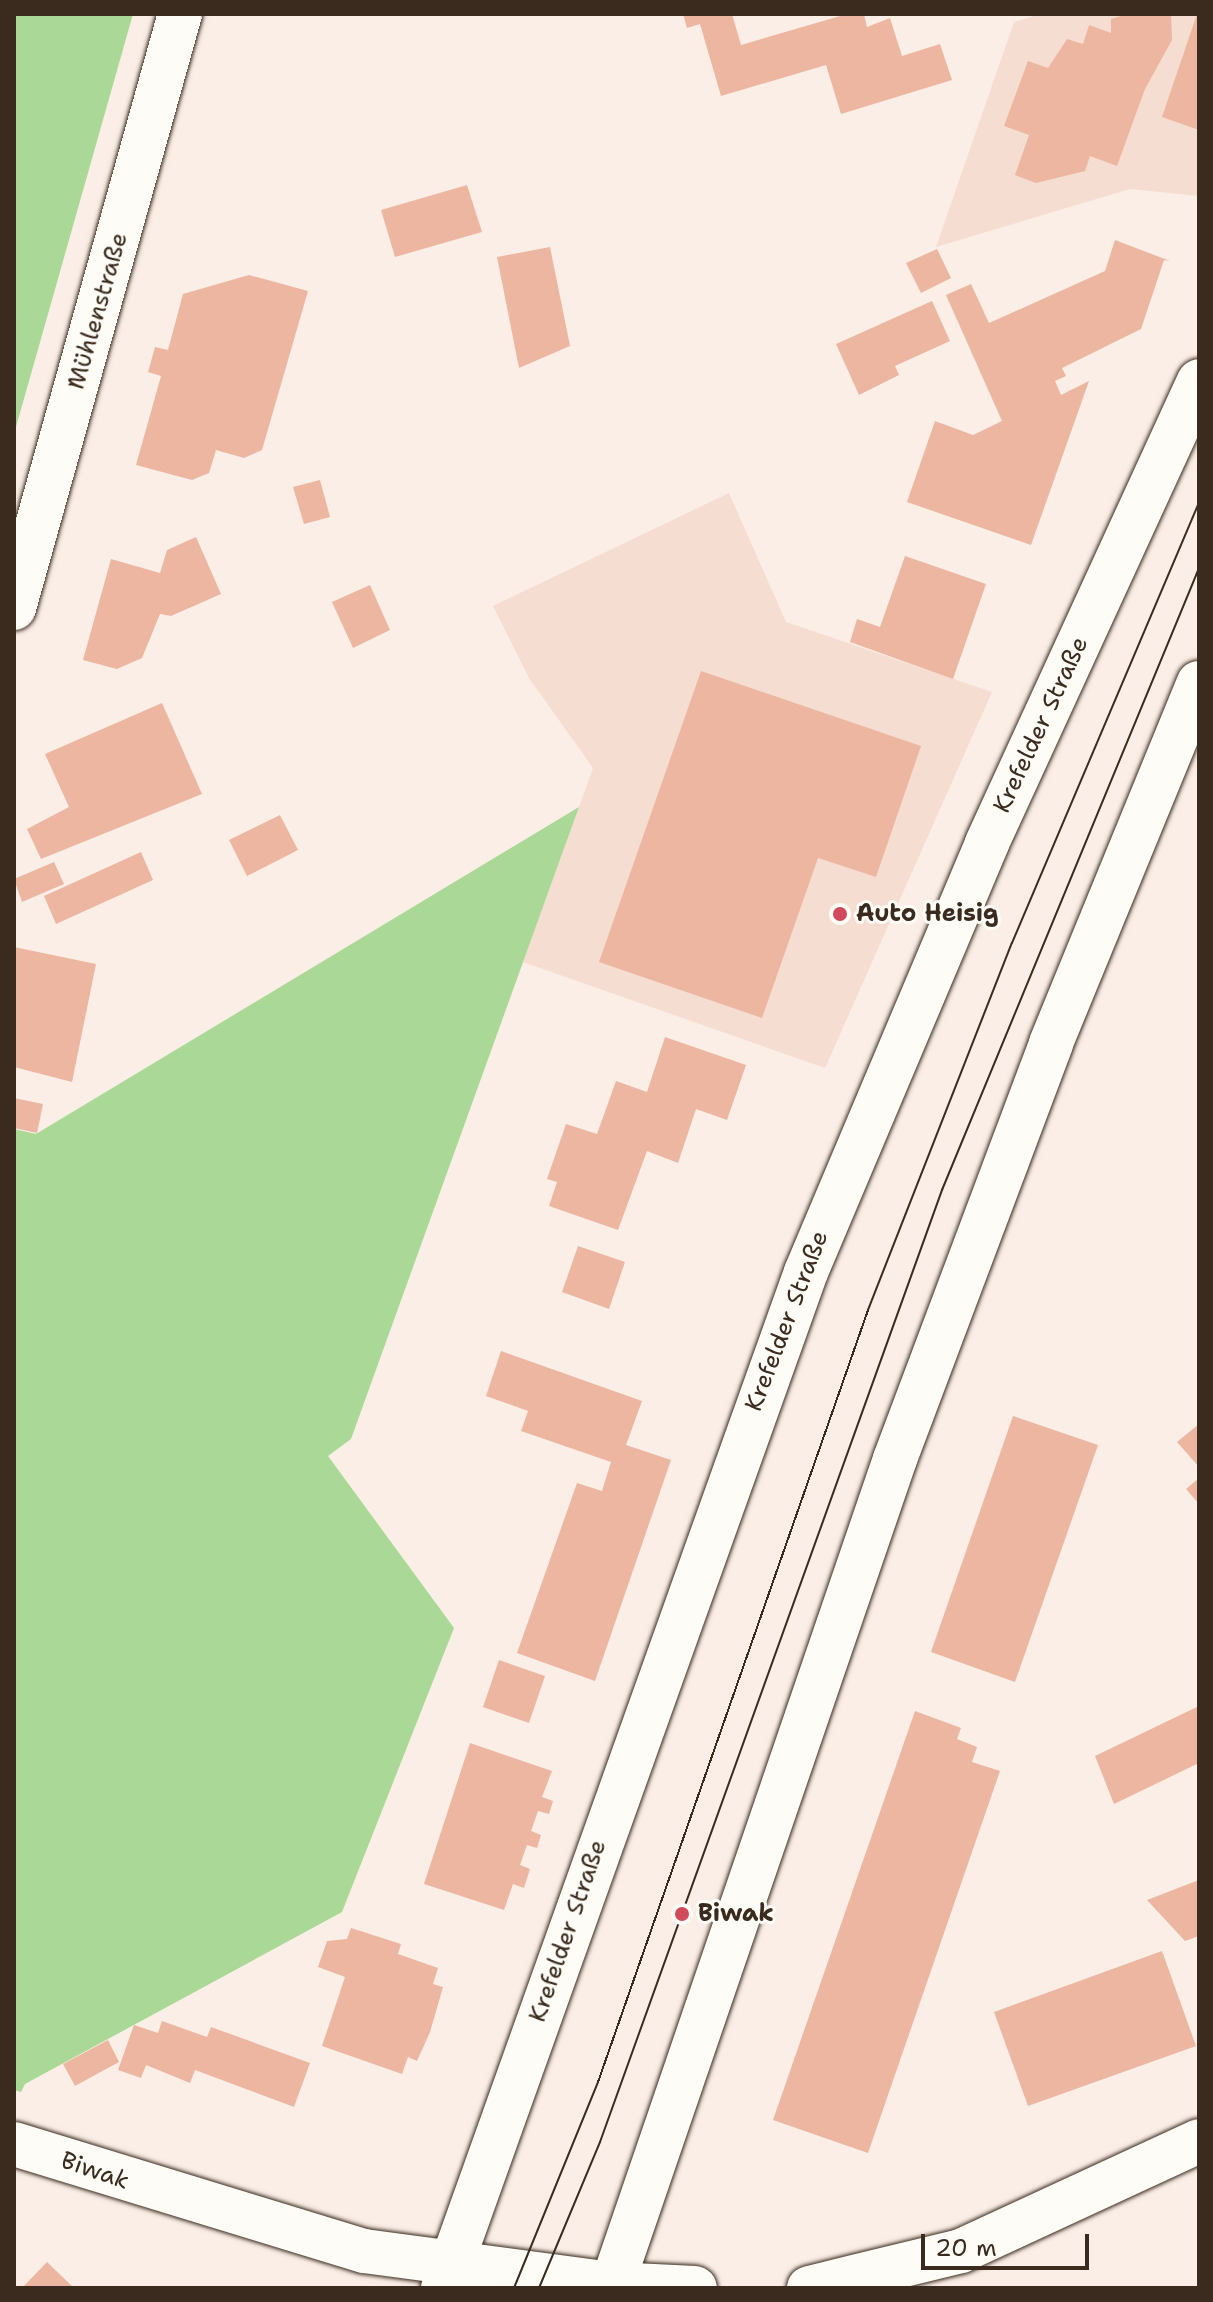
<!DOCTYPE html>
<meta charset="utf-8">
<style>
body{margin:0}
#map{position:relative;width:1213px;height:2302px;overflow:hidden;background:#faeee6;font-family:"Shantell Sans",sans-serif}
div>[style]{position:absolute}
.built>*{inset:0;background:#f6ddd1}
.green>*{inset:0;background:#aad897}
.building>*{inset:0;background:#ecb6a1}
.roads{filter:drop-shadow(0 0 2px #3b2a1e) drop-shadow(0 0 2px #3b2a1e)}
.minor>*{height:44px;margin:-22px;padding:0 22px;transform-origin:22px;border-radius:22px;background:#fdfcf7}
.secondary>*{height:44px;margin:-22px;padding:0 22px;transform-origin:22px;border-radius:22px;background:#fdfcf7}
.tram>*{height:2px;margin:-1px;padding:0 1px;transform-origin:1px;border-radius:1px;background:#3b2a1e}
.dots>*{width:22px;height:22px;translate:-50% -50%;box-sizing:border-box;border:4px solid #fdfcf7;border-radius:50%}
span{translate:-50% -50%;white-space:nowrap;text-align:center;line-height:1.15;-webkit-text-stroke:6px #fdfcf7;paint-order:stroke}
.street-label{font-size:24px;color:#3b2a1e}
.poi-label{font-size:24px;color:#3b2a1e;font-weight:700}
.left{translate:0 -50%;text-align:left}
.frame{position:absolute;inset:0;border:16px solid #3b2a1e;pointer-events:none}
.scale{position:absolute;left:921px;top:2234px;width:168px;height:36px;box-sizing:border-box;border:4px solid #3b2a1e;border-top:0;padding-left:10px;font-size:24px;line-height:28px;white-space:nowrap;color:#3b2a1e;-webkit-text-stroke:6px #fdfcf7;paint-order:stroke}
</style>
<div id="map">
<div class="built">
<div style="clip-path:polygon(1041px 14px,1199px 14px,1199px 196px,1130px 189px,936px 247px,1014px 22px)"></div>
<div style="clip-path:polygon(729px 493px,786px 622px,992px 692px,825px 1068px,523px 962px,593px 768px,529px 678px,493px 606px)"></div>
</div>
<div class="green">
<div style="clip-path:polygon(14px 14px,133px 14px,14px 434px)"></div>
<div style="clip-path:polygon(579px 807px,351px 1439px,328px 1456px,454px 1628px,342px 1912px,25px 2084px,21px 2092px,14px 2090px,14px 1129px,36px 1134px)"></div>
</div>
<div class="building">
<div style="clip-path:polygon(683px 14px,732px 14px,741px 45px,847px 14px,864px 14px,867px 27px,890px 18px,902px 56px,940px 44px,952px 80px,841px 114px,826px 65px,721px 96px,700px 24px,687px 28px)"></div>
<div style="clip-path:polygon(1128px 14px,1171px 14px,1172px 40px,1145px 89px,1117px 166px,1090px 156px,1085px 171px,1036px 183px,1015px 175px,1029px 135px,1004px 126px,1028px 61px,1048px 68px,1067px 39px,1083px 44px,1089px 25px,1111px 33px,1111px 19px)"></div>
<div style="clip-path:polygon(1197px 14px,1199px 14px,1199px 130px,1162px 117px)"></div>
<div style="clip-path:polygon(467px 185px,482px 232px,395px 257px,381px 210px)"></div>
<div style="clip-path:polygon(1115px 240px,1170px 261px,1164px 260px,1141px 329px,1062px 368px,1066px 376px,1055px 381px,1061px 395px,1089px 381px,1031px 545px,907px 502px,935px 421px,973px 435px,1002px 421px,946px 295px,971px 284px,989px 323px,1105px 271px)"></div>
<div style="clip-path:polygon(550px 247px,570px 346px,519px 368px,497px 257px)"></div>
<div style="clip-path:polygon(937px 249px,951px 278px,921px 293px,906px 263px)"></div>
<div style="clip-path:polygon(249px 275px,308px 291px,262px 450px,244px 458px,216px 450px,209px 473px,192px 480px,136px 465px,161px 376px,148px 372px,155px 347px,168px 350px,183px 294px)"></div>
<div style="clip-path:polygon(932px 301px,950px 341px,895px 366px,899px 375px,859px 395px,836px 344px)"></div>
<div style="clip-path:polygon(320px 480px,330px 517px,304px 524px,293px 487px)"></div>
<div style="clip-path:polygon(196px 537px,221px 594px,171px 616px,160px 614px,142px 658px,117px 669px,83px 660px,111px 559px,160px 573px,167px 550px)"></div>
<div style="clip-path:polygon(905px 556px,986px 584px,953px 679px,850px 642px,857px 619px,880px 627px)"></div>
<div style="clip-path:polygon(370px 585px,390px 630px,353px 648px,332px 602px)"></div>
<div style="clip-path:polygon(701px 671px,921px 746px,876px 877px,818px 858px,762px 1018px,599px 962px)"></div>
<div style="clip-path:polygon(162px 703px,202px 794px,41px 859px,27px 829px,69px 807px,45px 754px)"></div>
<div style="clip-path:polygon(280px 815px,298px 850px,247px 876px,229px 840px)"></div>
<div style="clip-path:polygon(141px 852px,153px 880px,56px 924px,44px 896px)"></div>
<div style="clip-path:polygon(54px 862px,64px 884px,22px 902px,14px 879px)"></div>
<div style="clip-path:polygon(14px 947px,96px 964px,72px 1082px,14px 1067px)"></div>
<div style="clip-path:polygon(665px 1037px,746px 1065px,727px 1120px,696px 1109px,678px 1163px,647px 1151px,618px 1230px,549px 1206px,557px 1182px,547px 1179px,566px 1124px,597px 1134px,616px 1081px,647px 1092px)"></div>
<div style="clip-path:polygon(14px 1098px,43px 1104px,37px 1133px,14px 1128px)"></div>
<div style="clip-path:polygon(578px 1246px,625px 1262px,609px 1309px,562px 1292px)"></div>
<div style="clip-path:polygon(501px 1351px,642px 1401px,626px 1445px,671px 1460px,595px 1681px,517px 1653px,577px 1483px,602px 1491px,611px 1462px,521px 1431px,528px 1411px,486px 1396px)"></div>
<div style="clip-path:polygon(1013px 1416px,1098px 1445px,1015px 1682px,931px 1652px)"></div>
<div style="clip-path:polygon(1199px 1424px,1199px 1467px,1177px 1442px)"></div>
<div style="clip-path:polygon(1199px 1478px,1199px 1504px,1186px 1489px)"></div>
<div style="clip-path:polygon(499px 1660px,545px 1676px,529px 1723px,483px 1707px)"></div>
<div style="clip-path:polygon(1199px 1706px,1199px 1763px,1114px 1804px,1095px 1756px)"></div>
<div style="clip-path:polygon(915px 1711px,961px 1728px,957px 1739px,977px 1747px,972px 1762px,1000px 1771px,868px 2153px,773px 2120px)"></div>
<div style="clip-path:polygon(470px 1743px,552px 1771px,542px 1797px,553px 1801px,549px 1814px,538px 1811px,531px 1831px,541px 1835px,537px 1848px,527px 1845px,520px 1865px,530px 1869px,524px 1888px,513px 1884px,504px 1910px,424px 1884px)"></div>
<div style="clip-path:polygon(1199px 1880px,1199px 1936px,1185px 1941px,1147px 1900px)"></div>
<div style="clip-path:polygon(351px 1928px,401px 1944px,398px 1954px,438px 1968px,433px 1984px,443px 1987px,430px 2032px,417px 2061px,408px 2057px,402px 2074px,322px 2046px,345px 1977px,318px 1967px,327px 1941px,347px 1939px)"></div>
<div style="clip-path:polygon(1162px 1951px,1196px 2046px,1028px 2106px,994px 2012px)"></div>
<div style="clip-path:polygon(162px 2021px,207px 2037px,211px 2027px,310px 2063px,294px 2107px,195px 2070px,190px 2083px,146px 2065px,141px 2078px,118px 2070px,134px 2025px,158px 2033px)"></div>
<div style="clip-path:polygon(108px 2040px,119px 2062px,75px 2086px,63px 2064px)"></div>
<div style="clip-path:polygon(47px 2262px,74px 2288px,22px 2288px)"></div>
</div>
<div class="roads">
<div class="minor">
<div style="left:14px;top:608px;width:617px;rotate:-74.39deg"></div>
<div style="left:14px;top:2144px;width:366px;rotate:17deg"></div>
<div style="left:364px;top:2251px;width:250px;rotate:7.6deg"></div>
<div style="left:612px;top:2284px;width:83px;rotate:2.8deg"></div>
<div style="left:809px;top:2288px;width:156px;rotate:-13.7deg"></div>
<div style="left:961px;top:2251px;width:262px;rotate:-24.8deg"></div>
</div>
<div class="secondary">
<div style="left:443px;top:2288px;width:1079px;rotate:-70.34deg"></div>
<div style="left:806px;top:1272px;width:466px;rotate:-67.1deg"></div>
<div style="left:987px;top:843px;width:508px;rotate:-65.35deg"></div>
<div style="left:611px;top:2288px;width:876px;rotate:-71.09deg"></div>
<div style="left:895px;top:1459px;width:444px;rotate:-69.4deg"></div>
<div style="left:1051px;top:1043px;width:389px;rotate:-67.7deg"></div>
</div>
</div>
<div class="tram">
<div style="left:514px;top:2288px;width:222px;rotate:-67.8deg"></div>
<div style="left:598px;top:2082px;width:818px;rotate:-70.72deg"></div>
<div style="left:868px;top:1310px;width:394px;rotate:-68.6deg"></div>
<div style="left:1012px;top:943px;width:478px;rotate:-67deg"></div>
<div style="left:539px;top:2288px;width:158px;rotate:-67.3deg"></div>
<div style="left:600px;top:2142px;width:1012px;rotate:-70.24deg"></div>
<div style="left:942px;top:1190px;width:673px;rotate:-67.55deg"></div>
</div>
<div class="dots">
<div style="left:840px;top:914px;background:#d1495b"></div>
<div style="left:682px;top:1914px;background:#d1495b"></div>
</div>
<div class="street-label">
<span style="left:98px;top:311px;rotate:-74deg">Mühlenstraße</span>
<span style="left:1041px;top:725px;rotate:-65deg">Krefelder Straße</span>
<span style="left:787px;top:1321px;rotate:-69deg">Krefelder Straße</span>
<span style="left:568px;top:1931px;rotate:-71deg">Krefelder Straße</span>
<span style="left:95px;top:2171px;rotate:19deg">Biwak</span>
</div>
<div class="poi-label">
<span class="left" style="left:856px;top:914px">Auto Heisig</span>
<span class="left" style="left:698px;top:1914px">Biwak</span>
</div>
<div class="frame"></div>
<div class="scale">20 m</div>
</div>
